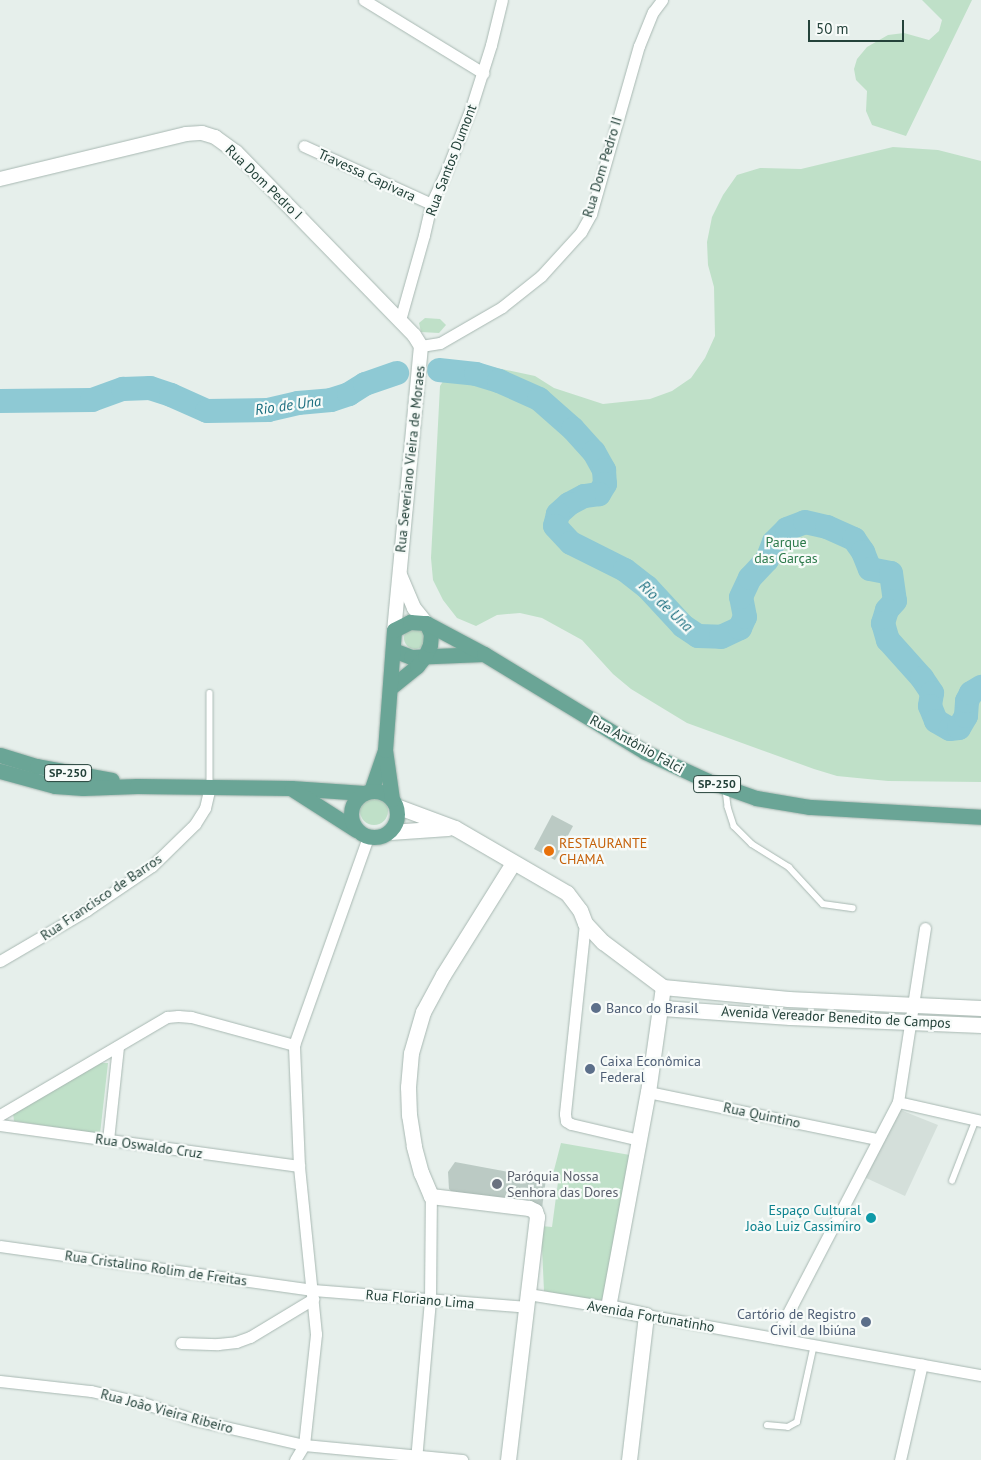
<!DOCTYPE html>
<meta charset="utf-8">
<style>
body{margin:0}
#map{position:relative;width:981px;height:1460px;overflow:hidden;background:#e6efeb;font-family:"PT Sans",sans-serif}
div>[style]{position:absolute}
.built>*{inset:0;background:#d4dfda}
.green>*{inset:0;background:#bfe0c8}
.round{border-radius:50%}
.river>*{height:24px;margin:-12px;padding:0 12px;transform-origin:12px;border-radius:12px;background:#8ec9d4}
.building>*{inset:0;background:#bbcac4}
.roads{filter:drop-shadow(0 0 1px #a8b8b2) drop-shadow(0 0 1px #a8b8b2)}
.service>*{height:5.5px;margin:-2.75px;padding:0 2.75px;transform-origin:2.75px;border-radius:2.75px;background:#fff}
.minor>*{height:11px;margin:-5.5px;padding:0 5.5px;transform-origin:5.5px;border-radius:5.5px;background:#fff}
.tertiary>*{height:14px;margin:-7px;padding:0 7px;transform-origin:7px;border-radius:7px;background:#fff}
.secondary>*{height:15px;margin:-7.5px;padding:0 7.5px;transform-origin:7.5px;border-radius:7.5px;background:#fff}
.primary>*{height:15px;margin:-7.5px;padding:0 7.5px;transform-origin:7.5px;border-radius:7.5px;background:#6aa596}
.primary>.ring{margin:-7.5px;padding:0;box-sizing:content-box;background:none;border:15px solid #6aa596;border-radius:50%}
.dots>*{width:14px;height:14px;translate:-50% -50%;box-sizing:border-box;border:2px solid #f7fbf9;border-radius:50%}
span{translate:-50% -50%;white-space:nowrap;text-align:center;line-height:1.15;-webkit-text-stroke:4.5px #f7fbf9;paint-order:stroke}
.shield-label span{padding:1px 4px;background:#f7fbf9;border:1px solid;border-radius:4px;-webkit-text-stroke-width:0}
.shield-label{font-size:12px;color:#24423a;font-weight:700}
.street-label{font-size:14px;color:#24423a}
.park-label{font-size:14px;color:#2d7a4b}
.food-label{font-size:14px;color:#c56008}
.left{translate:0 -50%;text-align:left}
.service-label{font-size:14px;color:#4e5e75}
.right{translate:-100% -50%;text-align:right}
.worship-label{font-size:14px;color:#5b616d}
.culture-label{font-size:14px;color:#0d838f}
.water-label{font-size:15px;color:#1c6f80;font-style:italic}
.scale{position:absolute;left:808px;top:20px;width:96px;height:22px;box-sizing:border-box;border:2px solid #24423a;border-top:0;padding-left:6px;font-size:15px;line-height:18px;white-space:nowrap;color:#24423a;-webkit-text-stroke:4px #f7fbf9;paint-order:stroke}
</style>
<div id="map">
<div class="built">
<div style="clip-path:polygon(898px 1109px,938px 1125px,905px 1196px,864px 1177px)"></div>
</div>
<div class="green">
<div style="clip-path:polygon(922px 0,972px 0,906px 136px,872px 125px,866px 111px,867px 91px,856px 80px,854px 69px,857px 59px,867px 47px,888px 35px,904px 33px,929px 40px,939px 31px,942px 20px)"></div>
<div style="clip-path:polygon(893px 147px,938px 150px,981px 161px,981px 782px,888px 781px,837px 776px,814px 769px,687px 723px,631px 689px,613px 674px,582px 640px,542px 618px,520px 613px,497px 615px,476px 626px,457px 618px,443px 600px,433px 580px,431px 558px,440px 386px,455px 363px,478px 364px,535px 376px,554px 388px,603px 404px,650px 399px,672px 391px,691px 378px,705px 358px,715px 336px,714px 287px,708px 265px,707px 242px,712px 217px,723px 195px,737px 175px,760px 168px,801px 169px)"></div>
<div style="clip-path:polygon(425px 318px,440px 319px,446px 325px,439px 333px,421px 332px,419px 323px)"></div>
<div class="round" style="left:404px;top:627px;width:22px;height:22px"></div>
<div class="round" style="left:360px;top:797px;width:28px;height:28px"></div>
<div style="clip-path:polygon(101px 1063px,108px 1063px,100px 1134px,14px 1121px,13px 1113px)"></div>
<div style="clip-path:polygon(561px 1143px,630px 1155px,606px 1303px,544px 1291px,541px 1226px,552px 1227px,558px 1182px,553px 1174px)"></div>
</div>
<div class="river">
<div style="left:439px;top:370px;width:37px;rotate:6deg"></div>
<div style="left:476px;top:374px;width:24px;rotate:17deg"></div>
<div style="left:499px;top:381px;width:44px;rotate:24.2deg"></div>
<div style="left:539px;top:399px;width:45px;rotate:41.4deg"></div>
<div style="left:573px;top:429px;width:31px;rotate:48deg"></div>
<div style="left:594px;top:452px;width:21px;rotate:61deg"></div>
<div style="left:604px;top:470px;width:14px;rotate:86deg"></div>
<div style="left:605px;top:484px;width:12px;rotate:121deg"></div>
<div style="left:599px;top:494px;width:15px;rotate:172deg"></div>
<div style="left:584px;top:496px;width:17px;rotate:152deg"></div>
<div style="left:569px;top:504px;width:15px;rotate:138deg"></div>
<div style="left:558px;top:514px;width:12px;rotate:104deg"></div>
<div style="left:555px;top:526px;width:23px;rotate:47deg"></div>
<div style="left:571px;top:543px;width:60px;rotate:26.6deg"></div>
<div style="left:625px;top:570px;width:28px;rotate:38deg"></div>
<div style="left:647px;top:587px;width:53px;rotate:47.3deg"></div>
<div style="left:683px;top:626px;width:18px;rotate:34deg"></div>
<div style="left:698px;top:636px;width:23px;rotate:2deg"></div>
<div style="left:721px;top:637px;width:21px;rotate:-25deg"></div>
<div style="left:740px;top:628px;width:12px;rotate:-66deg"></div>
<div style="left:745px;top:617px;width:20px;rotate:-101deg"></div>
<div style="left:741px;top:597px;width:21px;rotate:-65deg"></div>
<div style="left:750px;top:578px;width:25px;rotate:-47deg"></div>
<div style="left:767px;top:560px;width:19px;rotate:-69deg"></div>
<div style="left:774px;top:542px;width:18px;rotate:-45deg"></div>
<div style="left:787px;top:529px;width:19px;rotate:-21deg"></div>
<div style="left:805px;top:522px;width:23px;rotate:13deg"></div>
<div style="left:827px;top:527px;width:30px;rotate:24deg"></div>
<div style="left:854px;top:539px;width:16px;rotate:55deg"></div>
<div style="left:863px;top:552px;width:18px;rotate:68deg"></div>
<div style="left:870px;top:569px;width:21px;rotate:11deg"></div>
<div style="left:891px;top:573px;width:28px;rotate:82deg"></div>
<div style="left:895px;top:601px;width:12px;rotate:132deg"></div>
<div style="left:887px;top:610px;width:14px;rotate:107deg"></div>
<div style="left:883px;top:623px;width:18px;rotate:74deg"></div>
<div style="left:888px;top:640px;width:51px;rotate:48.2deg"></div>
<div style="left:922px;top:678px;width:18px;rotate:56deg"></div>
<div style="left:932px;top:693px;width:13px;rotate:99deg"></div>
<div style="left:930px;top:706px;width:16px;rotate:68deg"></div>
<div style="left:936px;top:721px;width:16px;rotate:30deg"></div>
<div style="left:950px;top:729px;width:9px;rotate:-6deg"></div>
<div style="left:959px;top:728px;width:14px;rotate:-60deg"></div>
<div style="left:966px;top:716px;width:15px;rotate:-86deg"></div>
<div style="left:967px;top:701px;width:9px;rotate:-63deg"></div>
<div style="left:971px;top:693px;width:12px;rotate:-31deg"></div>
<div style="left:0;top:401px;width:92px;rotate:-0.6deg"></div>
<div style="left:92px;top:400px;width:33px;rotate:-20deg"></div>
<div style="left:123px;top:389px;width:27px;rotate:-2deg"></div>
<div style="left:150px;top:388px;width:22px;rotate:18deg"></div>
<div style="left:171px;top:395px;width:39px;rotate:24deg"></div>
<div style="left:207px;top:411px;width:61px;rotate:-0.9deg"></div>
<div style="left:268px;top:410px;width:31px;rotate:-13deg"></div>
<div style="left:298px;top:403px;width:33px;rotate:-5deg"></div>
<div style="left:331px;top:400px;width:19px;rotate:-18deg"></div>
<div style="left:349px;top:394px;width:19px;rotate:-32deg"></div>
<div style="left:365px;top:384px;width:34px;rotate:-19deg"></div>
</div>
<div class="building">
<div style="clip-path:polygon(552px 815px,573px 826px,555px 860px,534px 849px)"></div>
<div style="clip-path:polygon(455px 1162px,546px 1179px,542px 1208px,455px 1195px,449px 1189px,448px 1172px)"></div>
</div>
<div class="roads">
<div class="service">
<div style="left:210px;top:693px;width:92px;rotate:90deg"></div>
<div style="left:726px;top:790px;width:17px;rotate:83deg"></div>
<div style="left:728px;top:807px;width:20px;rotate:72deg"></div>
<div style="left:734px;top:826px;width:25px;rotate:45deg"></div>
<div style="left:752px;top:844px;width:44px;rotate:31.9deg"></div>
<div style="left:789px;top:867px;width:50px;rotate:47.4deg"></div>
<div style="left:823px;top:904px;width:30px;rotate:8deg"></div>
<div style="left:952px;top:1181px;width:66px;rotate:-68.8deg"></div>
<div style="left:767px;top:1425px;width:21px;rotate:5deg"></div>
<div style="left:788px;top:1427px;width:10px;rotate:-29deg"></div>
<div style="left:797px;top:1422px;width:79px;rotate:-77.6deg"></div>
</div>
<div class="minor">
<div style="left:364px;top:0;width:140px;rotate:31.5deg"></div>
<div style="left:304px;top:146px;width:140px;rotate:24.5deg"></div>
<div style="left:400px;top:320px;width:88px;rotate:-74.2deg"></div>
<div style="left:424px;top:235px;width:32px;rotate:-77deg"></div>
<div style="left:431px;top:204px;width:35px;rotate:-65deg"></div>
<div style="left:446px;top:172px;width:72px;rotate:-68.8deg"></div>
<div style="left:472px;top:105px;width:63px;rotate:-72.4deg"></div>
<div style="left:491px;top:45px;width:46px;rotate:-76.3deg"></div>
<div style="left:421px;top:346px;width:19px;rotate:-9deg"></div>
<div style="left:440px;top:343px;width:72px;rotate:-30.1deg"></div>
<div style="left:502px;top:307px;width:50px;rotate:-38.5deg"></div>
<div style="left:541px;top:276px;width:59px;rotate:-47.7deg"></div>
<div style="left:581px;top:232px;width:21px;rotate:-61deg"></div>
<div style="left:591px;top:214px;width:175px;rotate:-74.1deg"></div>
<div style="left:639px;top:46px;width:37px;rotate:-68deg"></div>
<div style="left:653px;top:12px;width:15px;rotate:-53deg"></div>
<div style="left:585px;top:923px;width:192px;rotate:96deg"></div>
<div style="left:565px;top:1114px;width:7px;rotate:82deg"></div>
<div style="left:566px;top:1121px;width:6px;rotate:31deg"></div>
<div style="left:571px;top:1124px;width:70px;rotate:13.2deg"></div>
<div style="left:0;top:961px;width:101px;rotate:-30.4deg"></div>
<div style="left:87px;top:910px;width:78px;rotate:-34.1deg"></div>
<div style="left:152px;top:866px;width:60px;rotate:-44.3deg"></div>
<div style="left:195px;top:824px;width:19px;rotate:-58deg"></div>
<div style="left:205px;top:808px;width:22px;rotate:-77deg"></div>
<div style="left:648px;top:1092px;width:234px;rotate:11.6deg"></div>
<div style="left:898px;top:1102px;width:85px;rotate:12.9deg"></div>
<div style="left:0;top:1115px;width:194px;rotate:-30.4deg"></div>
<div style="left:167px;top:1017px;width:11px;rotate:-5deg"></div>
<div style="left:178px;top:1016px;width:13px;rotate:4deg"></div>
<div style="left:191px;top:1017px;width:107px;rotate:15.2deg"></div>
<div style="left:0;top:1125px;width:302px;rotate:7.8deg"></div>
<div style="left:108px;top:1140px;width:94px;rotate:-83.9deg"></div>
<div style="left:0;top:1246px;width:316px;rotate:8deg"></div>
<div style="left:313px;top:1290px;width:215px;rotate:4.5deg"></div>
<div style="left:528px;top:1294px;width:81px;rotate:9.2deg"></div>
<div style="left:646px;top:1315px;width:340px;rotate:10.2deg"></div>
<div style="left:775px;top:1338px;width:266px;rotate:-62.5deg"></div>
<div style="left:898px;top:1102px;width:176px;rotate:-81.2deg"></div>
<div style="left:181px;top:1343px;width:37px;rotate:2deg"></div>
<div style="left:218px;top:1344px;width:18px;rotate:-6deg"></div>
<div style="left:236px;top:1342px;width:15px;rotate:-20deg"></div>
<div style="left:250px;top:1337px;width:74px;rotate:-31.1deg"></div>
<div style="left:0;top:1381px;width:92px;rotate:6.3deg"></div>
<div style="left:91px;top:1391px;width:53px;rotate:13deg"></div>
<div style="left:143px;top:1403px;width:55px;rotate:18.1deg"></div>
<div style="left:195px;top:1420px;width:112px;rotate:12.9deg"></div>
<div style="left:304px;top:1445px;width:159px;rotate:5.4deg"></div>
<div style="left:295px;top:1460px;width:17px;rotate:-59deg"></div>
<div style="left:304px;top:1445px;width:112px;rotate:-83.8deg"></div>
<div style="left:316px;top:1334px;width:169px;rotate:-95.8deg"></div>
<div style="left:299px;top:1166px;width:121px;rotate:-92.4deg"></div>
<div style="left:294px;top:1045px;width:221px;rotate:-70.4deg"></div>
<div style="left:416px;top:1460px;width:160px;rotate:-85deg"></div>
<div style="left:430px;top:1301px;width:105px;rotate:-89.5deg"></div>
<div style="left:900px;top:1460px;width:98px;rotate:-77.1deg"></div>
</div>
<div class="tertiary">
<div style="left:0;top:179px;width:191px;rotate:-13.6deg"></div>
<div style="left:186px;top:134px;width:16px;rotate:-4deg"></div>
<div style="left:202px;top:133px;width:14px;rotate:17deg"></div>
<div style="left:215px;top:137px;width:26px;rotate:36deg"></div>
<div style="left:236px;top:152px;width:255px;rotate:45.8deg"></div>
<div style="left:414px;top:335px;width:13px;rotate:58deg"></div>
<div style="left:421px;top:346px;width:285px;rotate:95.4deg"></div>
<div style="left:400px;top:575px;width:36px;rotate:67deg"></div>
<div style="left:414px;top:608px;width:19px;rotate:51deg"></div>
</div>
<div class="secondary">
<div style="left:396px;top:806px;width:63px;rotate:20.4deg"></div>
<div style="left:455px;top:828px;width:129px;rotate:30.1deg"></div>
<div style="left:567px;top:893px;width:21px;rotate:53deg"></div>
<div style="left:580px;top:910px;width:14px;rotate:69deg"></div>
<div style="left:585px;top:923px;width:26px;rotate:47deg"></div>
<div style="left:603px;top:942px;width:75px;rotate:36.9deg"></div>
<div style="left:390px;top:832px;width:58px;rotate:-3.9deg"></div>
<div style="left:663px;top:987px;width:126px;rotate:5.5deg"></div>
<div style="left:788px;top:999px;width:193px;rotate:2.7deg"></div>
<div style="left:662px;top:1008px;width:128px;rotate:4deg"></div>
<div style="left:790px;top:1017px;width:191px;rotate:2.4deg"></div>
<div style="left:508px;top:1460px;width:245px;rotate:-83.2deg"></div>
<div style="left:537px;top:1217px;width:6px;rotate:-108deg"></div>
<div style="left:535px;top:1211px;width:7px;rotate:-153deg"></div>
<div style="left:529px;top:1208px;width:99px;rotate:-173deg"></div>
<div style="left:431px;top:1196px;width:25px;rotate:-113deg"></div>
<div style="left:421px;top:1173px;width:28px;rotate:-105deg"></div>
<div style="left:414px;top:1146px;width:31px;rotate:-99deg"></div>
<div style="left:409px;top:1115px;width:28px;rotate:-92deg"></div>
<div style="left:408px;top:1087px;width:34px;rotate:-85deg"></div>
<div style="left:411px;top:1053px;width:43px;rotate:-73.7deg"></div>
<div style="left:423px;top:1012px;width:42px;rotate:-61.6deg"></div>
<div style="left:443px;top:975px;width:132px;rotate:-58deg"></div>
<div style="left:629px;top:1460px;width:146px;rotate:-83.3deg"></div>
<div style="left:646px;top:1315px;width:39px;rotate:-168deg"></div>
<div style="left:608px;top:1307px;width:219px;rotate:-79.5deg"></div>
<div style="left:648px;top:1092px;width:106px;rotate:-81.9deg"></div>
</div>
<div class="primary">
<div style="left:393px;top:650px;width:19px;rotate:21deg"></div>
<div style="left:411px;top:657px;width:72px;rotate:-2.4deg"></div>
<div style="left:390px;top:688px;width:35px;rotate:-39deg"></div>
<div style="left:417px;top:666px;width:13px;rotate:-51deg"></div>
<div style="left:425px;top:656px;width:12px;rotate:-66deg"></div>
<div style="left:430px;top:645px;width:11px;rotate:-85deg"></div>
<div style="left:431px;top:634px;width:12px;rotate:-114deg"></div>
<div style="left:0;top:755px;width:39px;rotate:17deg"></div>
<div style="left:37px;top:766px;width:76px;rotate:10.6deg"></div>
<div style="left:0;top:771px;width:57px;rotate:15.3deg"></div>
<div style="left:55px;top:786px;width:28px;rotate:4deg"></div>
<div style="left:83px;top:788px;width:54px;rotate:-2.1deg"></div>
<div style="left:137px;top:786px;width:154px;rotate:0.7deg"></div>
<div style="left:291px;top:788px;width:73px;rotate:3.9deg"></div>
<div style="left:292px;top:789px;width:76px;rotate:32.6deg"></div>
<div style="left:371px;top:791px;width:43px;rotate:-71.1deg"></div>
<div class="ring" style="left:351px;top:791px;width:31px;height:31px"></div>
<div style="left:392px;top:799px;width:49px;rotate:-98.1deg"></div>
<div style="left:385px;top:750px;width:120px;rotate:-85.7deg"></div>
<div style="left:394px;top:630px;width:18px;rotate:-27deg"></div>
<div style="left:410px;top:622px;width:16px;rotate:4deg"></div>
<div style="left:426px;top:623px;width:66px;rotate:28.1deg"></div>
<div style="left:484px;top:654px;width:188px;rotate:31.3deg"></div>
<div style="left:645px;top:752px;width:69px;rotate:24.7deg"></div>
<div style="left:708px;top:781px;width:51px;rotate:19.5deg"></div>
<div style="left:756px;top:798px;width:55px;rotate:9.5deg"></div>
<div style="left:810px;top:807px;width:171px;rotate:3.3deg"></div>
</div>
</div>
<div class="dots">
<div style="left:549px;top:851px;background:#e8710a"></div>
<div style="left:596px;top:1008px;background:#5c6f8a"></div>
<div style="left:590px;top:1069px;background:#5c6f8a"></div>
<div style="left:497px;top:1184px;background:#6b7280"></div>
<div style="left:871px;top:1218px;background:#0f9aa8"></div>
<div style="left:866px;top:1322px;background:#5c6f8a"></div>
</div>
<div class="shield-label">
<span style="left:68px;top:773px">SP-250</span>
<span style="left:717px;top:784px">SP-250</span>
</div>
<div class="street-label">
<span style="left:451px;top:160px;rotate:-69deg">Rua Santos Dumont</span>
<span style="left:602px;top:167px;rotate:-73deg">Rua Dom Pedro II</span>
<span style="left:367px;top:175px;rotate:25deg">Travessa Capivara</span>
<span style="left:264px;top:182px;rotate:44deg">Rua Dom Pedro I</span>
<span style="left:410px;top:459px;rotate:-84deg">Rua Severiano Vieira de Moraes</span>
<span style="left:637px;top:744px;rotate:29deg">Rua Antônio Falci</span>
<span style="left:101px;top:897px;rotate:-34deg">Rua Francisco de Barros</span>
<span style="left:836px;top:1017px;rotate:3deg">Avenida Vereador Benedito de Campos</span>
<span style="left:762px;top:1115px;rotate:12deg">Rua Quintino</span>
<span style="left:149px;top:1146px;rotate:8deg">Rua Oswaldo Cruz</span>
<span style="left:156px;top:1268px;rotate:8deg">Rua Cristalino Rolim de Freitas</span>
<span style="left:420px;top:1299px;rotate:5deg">Rua Floriano Lima</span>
<span style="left:651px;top:1316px;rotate:10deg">Avenida Fortunatinho</span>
<span style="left:167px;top:1411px;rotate:15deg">Rua João Vieira Ribeiro</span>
</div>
<div class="park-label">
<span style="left:786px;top:550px">Parque<br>das Garças</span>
</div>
<div class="food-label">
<span class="left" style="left:559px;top:851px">RESTAURANTE<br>CHAMA</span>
</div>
<div class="service-label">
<span class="left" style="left:606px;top:1008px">Banco do Brasil</span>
<span class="left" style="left:600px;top:1069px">Caixa Econômica<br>Federal</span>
<span class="right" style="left:856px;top:1322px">Cartório de Registro<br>Civil de Ibiúna</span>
</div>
<div class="worship-label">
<span class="left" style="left:507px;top:1184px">Paróquia Nossa<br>Senhora das Dores</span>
</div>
<div class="culture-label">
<span class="right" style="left:861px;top:1218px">Espaço Cultural<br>João Luiz Cassimiro</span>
</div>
<div class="water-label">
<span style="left:288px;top:405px;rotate:-8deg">Rio de Una</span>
<span style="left:666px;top:606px;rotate:43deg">Rio de Una</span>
</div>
<div class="scale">50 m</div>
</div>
